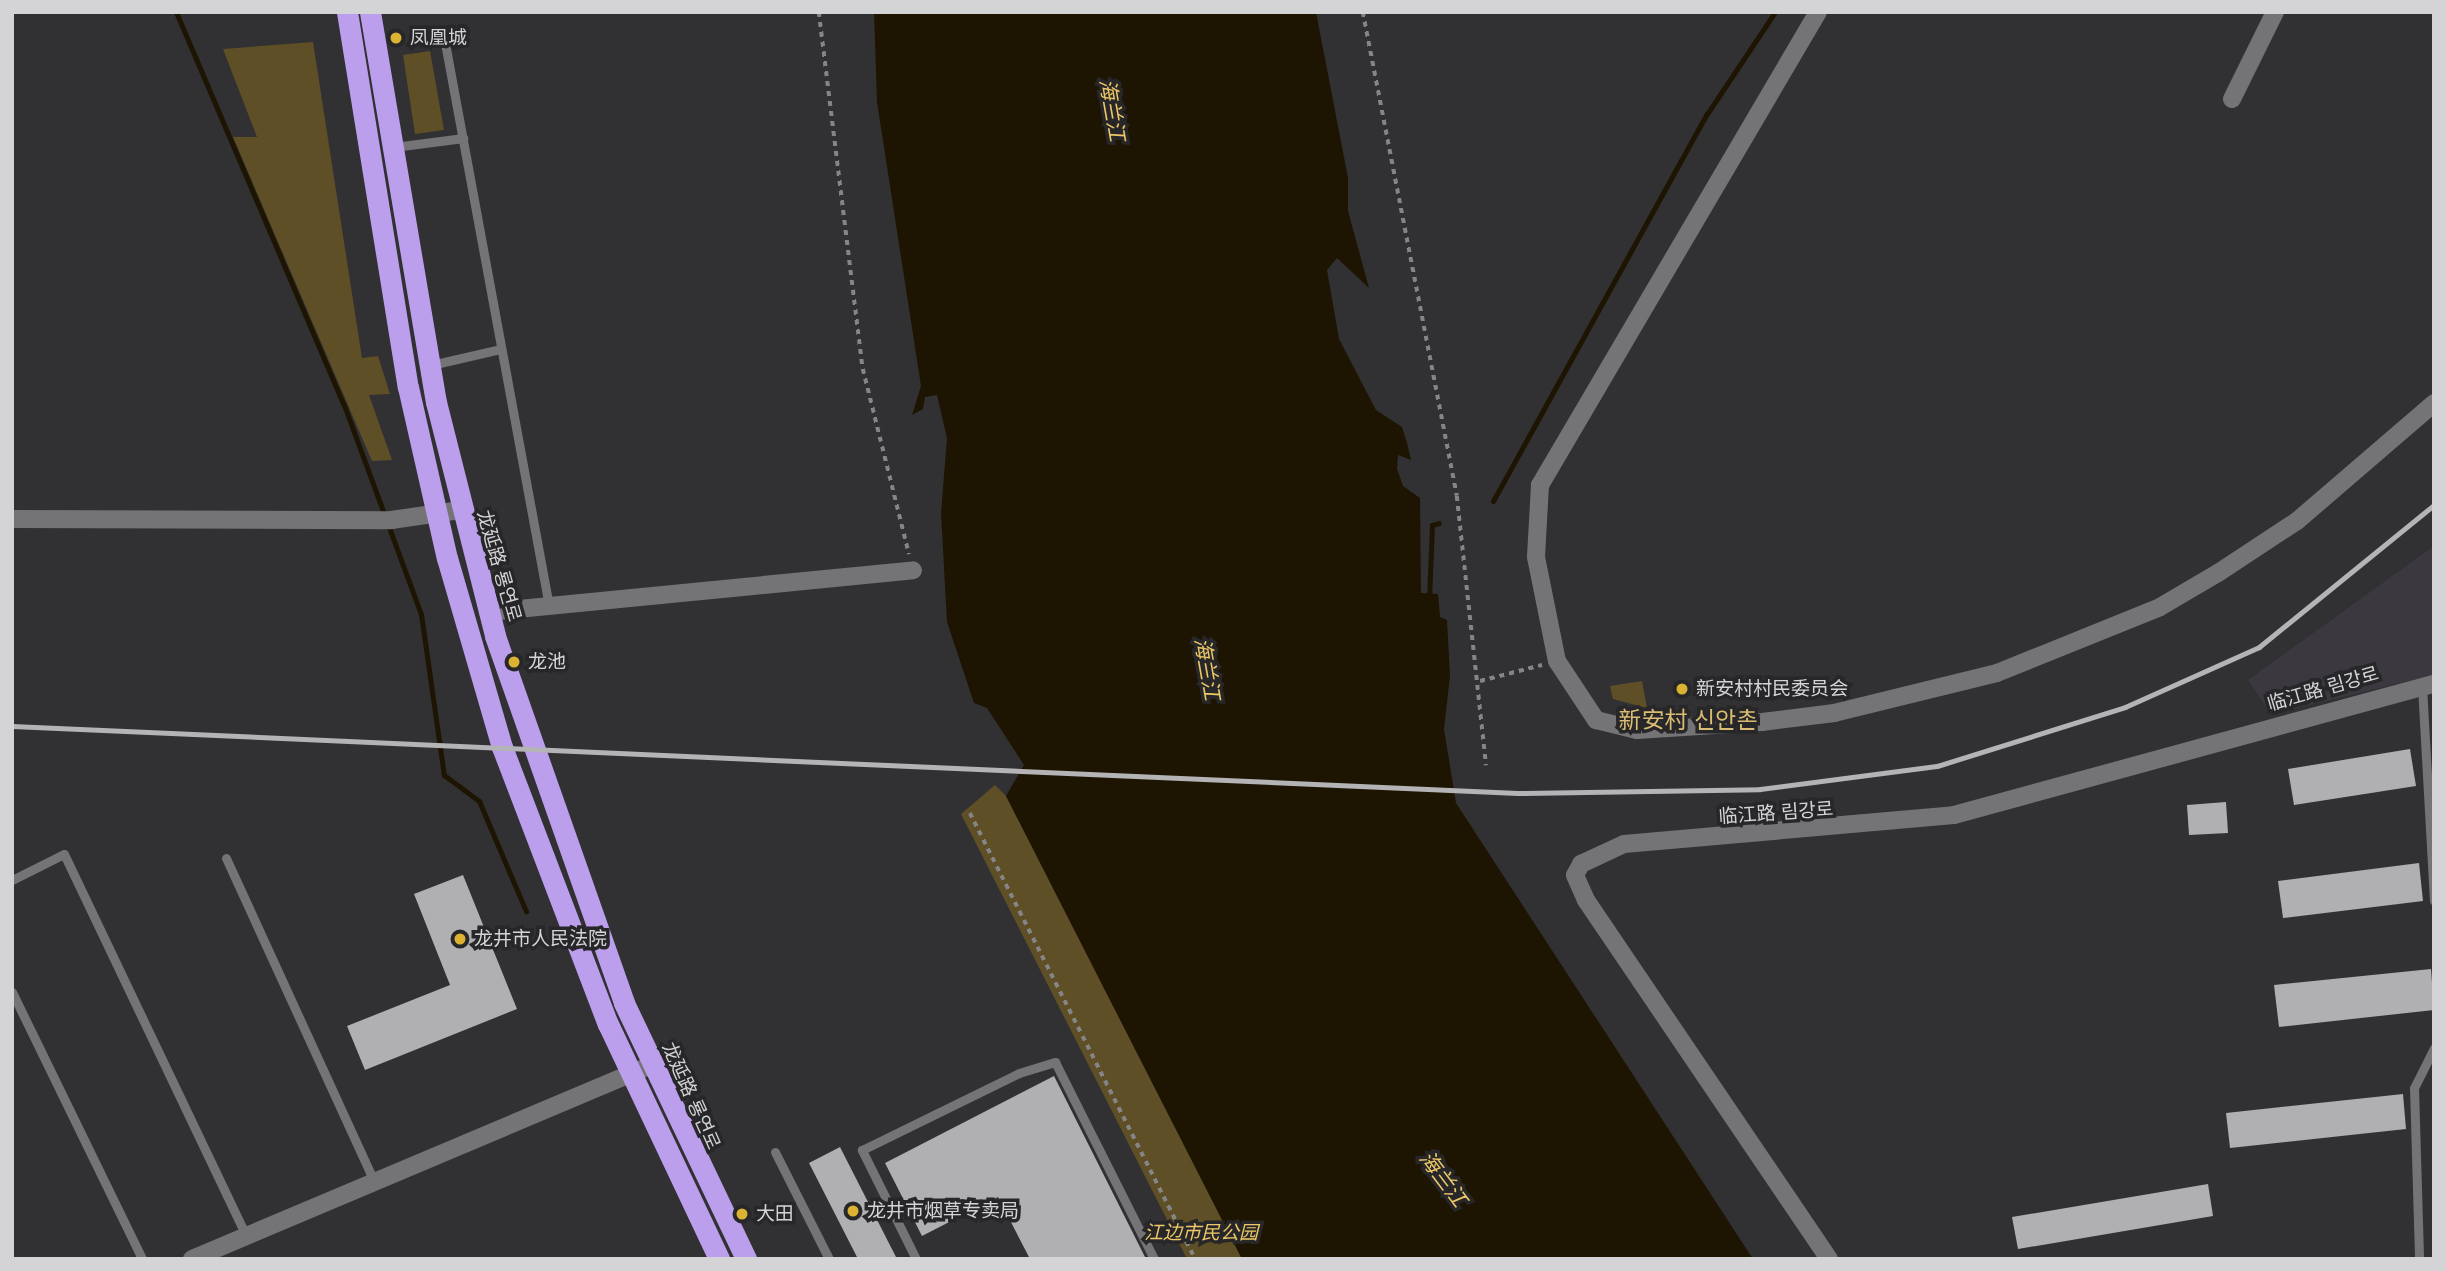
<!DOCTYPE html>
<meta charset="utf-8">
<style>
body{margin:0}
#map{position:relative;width:2446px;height:1271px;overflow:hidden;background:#313033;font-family:"Libre Baskerville","Noto Sans SC","Noto Sans KR",serif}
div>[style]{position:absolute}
.built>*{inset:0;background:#3b3840}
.green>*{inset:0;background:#5e4f26}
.water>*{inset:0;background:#1d1502}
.stream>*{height:5px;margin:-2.5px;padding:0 2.5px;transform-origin:2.5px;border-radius:2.5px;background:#1d1502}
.building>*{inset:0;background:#b0afb2}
.path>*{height:3.5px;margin-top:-1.75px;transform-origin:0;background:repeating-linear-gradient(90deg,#858487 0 5px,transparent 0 10px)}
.lane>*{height:9px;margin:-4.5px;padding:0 4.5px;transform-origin:4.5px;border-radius:4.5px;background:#747476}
.street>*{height:18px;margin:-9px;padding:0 9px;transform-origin:9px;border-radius:9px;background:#747476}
.highway>*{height:21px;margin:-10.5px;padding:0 10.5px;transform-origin:10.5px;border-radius:10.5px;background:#bb9fed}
.rail>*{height:5px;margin:-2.5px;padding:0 2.5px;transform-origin:2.5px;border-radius:2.5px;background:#b4b3b5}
.dots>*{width:19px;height:19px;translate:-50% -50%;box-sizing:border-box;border:4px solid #272629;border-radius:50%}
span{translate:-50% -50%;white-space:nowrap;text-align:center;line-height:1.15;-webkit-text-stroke:7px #272629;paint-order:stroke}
.poi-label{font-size:19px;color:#d4d3d5}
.left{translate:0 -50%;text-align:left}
.street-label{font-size:19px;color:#d4d3d5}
.park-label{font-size:19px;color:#ecc765;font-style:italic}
.water-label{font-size:21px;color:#edc865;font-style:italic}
.quarter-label{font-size:23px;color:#dabd72}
.frame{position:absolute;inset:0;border:14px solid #d4d3d5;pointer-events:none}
</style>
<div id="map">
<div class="built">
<div style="clip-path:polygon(2434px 546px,2434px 675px,2271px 714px,2248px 680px)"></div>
</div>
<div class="green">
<div style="clip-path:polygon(313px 42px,362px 358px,378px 356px,390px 394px,369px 395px,392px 460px,372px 461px,233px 137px,257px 137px,223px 49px)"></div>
<div style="clip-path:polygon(430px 51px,444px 130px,415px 134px,403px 55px)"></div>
<div style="clip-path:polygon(1642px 681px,1647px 708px,1613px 699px,1610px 686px)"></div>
<div style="clip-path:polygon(995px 785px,1006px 796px,1242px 1259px,1187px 1259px,961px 814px)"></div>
</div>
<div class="water">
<div style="clip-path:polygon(874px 12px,1316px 12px,1348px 178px,1348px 211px,1369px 288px,1337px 258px,1327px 270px,1339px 339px,1376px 410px,1402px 427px,1407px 443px,1411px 460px,1398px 455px,1397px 469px,1403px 486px,1420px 498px,1421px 593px,1438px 594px,1440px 617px,1447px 620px,1450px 676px,1444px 729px,1456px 803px,1753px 1259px,1242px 1259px,1006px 796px,1024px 765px,987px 708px,974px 703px,947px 622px,941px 513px,947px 438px,937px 395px,925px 397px,923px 409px,912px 415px,921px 386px,877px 102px)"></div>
</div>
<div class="stream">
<div style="left:176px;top:12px;width:427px;rotate:66.9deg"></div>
<div style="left:344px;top:405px;width:223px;rotate:69.8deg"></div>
<div style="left:421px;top:614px;width:163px;rotate:81.9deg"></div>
<div style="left:444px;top:775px;width:44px;rotate:36.6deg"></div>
<div style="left:479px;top:801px;width:120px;rotate:66.9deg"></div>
<div style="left:1493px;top:501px;width:442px;rotate:-61.1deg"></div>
<div style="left:1707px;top:114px;width:123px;rotate:-56.3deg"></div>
<div style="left:1429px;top:599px;width:74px;rotate:-87.7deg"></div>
<div style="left:1432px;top:525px;width:7px;rotate:-16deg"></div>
</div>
<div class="building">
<div style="clip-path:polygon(2410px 749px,2416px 786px,2294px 805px,2288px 769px)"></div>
<div style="clip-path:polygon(2226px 802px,2228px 833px,2189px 835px,2187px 805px)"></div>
<div style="clip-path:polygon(2419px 863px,2423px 901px,2283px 918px,2278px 881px)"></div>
<div style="clip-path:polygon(463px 875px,517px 1009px,365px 1070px,347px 1026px,450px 985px,414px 894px)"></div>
<div style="clip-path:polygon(2431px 969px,2434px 1010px,2279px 1027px,2274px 985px)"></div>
<div style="clip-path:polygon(1054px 1076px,1146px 1259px,1030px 1259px,998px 1197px,922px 1236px,885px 1163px)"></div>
<div style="clip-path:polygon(2403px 1094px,2406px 1129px,2230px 1148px,2226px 1113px)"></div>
<div style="clip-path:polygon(840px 1147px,897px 1259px,858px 1259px,809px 1163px)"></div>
<div style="clip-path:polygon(2208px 1184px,2213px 1216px,2018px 1249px,2012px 1217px)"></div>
</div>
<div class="path">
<div style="left:819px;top:12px;width:360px;rotate:83deg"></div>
<div style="left:863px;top:369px;width:191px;rotate:76deg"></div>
<div style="left:1363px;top:12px;width:493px;rotate:79deg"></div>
<div style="left:1457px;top:496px;width:271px;rotate:83.8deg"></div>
<div style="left:1480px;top:681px;width:64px;rotate:-14.5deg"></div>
<div style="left:970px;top:813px;width:500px;rotate:63.2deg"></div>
</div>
<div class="lane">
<div style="left:443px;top:32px;width:584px;rotate:79.54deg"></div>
<div style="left:394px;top:147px;width:70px;rotate:-7.4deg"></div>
<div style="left:431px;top:365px;width:72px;rotate:-12.9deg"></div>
<div style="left:2422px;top:686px;width:215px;rotate:86.8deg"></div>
<div style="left:226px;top:858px;width:356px;rotate:65.4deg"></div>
<div style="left:12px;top:880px;width:58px;rotate:-26.6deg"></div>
<div style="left:64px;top:854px;width:423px;rotate:64.5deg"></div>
<div style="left:12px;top:992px;width:297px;rotate:64deg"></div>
<div style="left:775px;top:1152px;width:120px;rotate:63.2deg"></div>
<div style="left:2419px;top:1256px;width:168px;rotate:-91.7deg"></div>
<div style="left:2414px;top:1088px;width:45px;rotate:-63.4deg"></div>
<div style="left:916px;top:1259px;width:122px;rotate:-116.4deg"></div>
<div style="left:862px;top:1150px;width:175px;rotate:-26.1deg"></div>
<div style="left:1019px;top:1073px;width:38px;rotate:-17deg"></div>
<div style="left:1055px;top:1062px;width:220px;rotate:63.3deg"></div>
</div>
<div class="street">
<div style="left:1818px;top:12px;width:549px;rotate:120.44deg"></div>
<div style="left:1540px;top:485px;width:72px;rotate:93.2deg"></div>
<div style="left:1536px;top:557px;width:106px;rotate:78.6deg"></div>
<div style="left:1557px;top:661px;width:71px;rotate:56.5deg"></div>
<div style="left:1596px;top:720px;width:42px;rotate:13.7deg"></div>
<div style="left:1637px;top:730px;width:125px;rotate:-3.7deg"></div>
<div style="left:1762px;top:722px;width:73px;rotate:-7.1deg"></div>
<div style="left:1834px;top:713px;width:168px;rotate:-13.8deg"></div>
<div style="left:1997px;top:673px;width:176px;rotate:-22deg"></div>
<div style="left:2160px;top:607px;width:67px;rotate:-30.4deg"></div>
<div style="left:2218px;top:573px;width:95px;rotate:-33.4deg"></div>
<div style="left:2297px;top:521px;width:181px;rotate:-40.7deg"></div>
<div style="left:2232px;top:99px;width:97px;rotate:-63.7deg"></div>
<div style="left:12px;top:519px;width:379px;rotate:0.2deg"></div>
<div style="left:391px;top:520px;width:70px;rotate:-8.2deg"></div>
<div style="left:488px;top:612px;width:427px;rotate:-5.6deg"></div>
<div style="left:192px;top:1259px;width:498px;rotate:-22.9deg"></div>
<div style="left:1829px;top:1259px;width:434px;rotate:-124.1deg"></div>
<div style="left:1586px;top:900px;width:27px;rotate:-114deg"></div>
<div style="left:1575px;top:875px;width:13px;rotate:-61deg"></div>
<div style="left:1581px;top:864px;width:47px;rotate:-24.9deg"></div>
<div style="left:1624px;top:844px;width:331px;rotate:-5deg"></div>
<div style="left:1954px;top:815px;width:498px;rotate:-15.3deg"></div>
</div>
<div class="highway">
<div style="left:347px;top:12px;width:380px;rotate:80.8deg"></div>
<div style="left:408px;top:387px;width:175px;rotate:77.2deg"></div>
<div style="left:447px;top:558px;width:197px;rotate:73.8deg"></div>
<div style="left:502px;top:747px;width:297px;rotate:69.1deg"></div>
<div style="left:608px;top:1024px;width:260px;rotate:64.7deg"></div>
<div style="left:370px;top:12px;width:396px;rotate:80.4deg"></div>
<div style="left:436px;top:402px;width:241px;rotate:75.8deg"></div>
<div style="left:495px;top:636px;width:389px;rotate:70.6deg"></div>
<div style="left:624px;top:1003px;width:284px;rotate:64.5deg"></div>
</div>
<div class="rail">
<div style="left:12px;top:726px;width:1507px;rotate:2.55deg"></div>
<div style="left:1518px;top:793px;width:242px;rotate:-0.9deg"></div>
<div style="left:1760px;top:789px;width:178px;rotate:-7.4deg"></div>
<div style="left:1937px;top:766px;width:197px;rotate:-17.4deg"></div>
<div style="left:2125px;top:707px;width:147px;rotate:-24.1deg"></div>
<div style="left:2259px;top:647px;width:225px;rotate:-39.1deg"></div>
</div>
<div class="dots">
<div style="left:396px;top:38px;background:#dcb233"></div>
<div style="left:514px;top:662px;background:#dcb233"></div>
<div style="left:1682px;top:689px;background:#dcb233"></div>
<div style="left:460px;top:939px;background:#dcb233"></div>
<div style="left:853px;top:1211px;background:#dcb233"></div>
<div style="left:742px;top:1214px;background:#dcb233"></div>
</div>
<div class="poi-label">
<span class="left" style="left:410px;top:38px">凤凰城</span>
<span class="left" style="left:528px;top:662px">龙池</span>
<span class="left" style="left:1696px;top:689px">新安村村民委员会</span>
<span class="left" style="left:474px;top:939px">龙井市人民法院</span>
<span class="left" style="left:867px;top:1211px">龙井市烟草专卖局</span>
<span class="left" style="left:756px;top:1214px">大田</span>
</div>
<div class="street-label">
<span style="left:499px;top:566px;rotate:74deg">龙延路 룡연로</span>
<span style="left:2323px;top:689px;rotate:-16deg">临江路 림강로</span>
<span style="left:1776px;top:813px;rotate:-4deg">临江路 림강로</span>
<span style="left:691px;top:1096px;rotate:66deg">龙延路 룡연로</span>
</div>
<div class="park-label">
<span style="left:1201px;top:1233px">江边市民公园</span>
</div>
<div class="water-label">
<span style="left:1112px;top:110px;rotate:80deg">海兰江</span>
<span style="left:1207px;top:669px;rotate:80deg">海兰江</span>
<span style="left:1443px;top:1179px;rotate:53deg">海兰江</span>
</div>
<div class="quarter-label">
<span style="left:1688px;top:720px">新安村 신안촌</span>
</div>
<div class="frame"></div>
</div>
